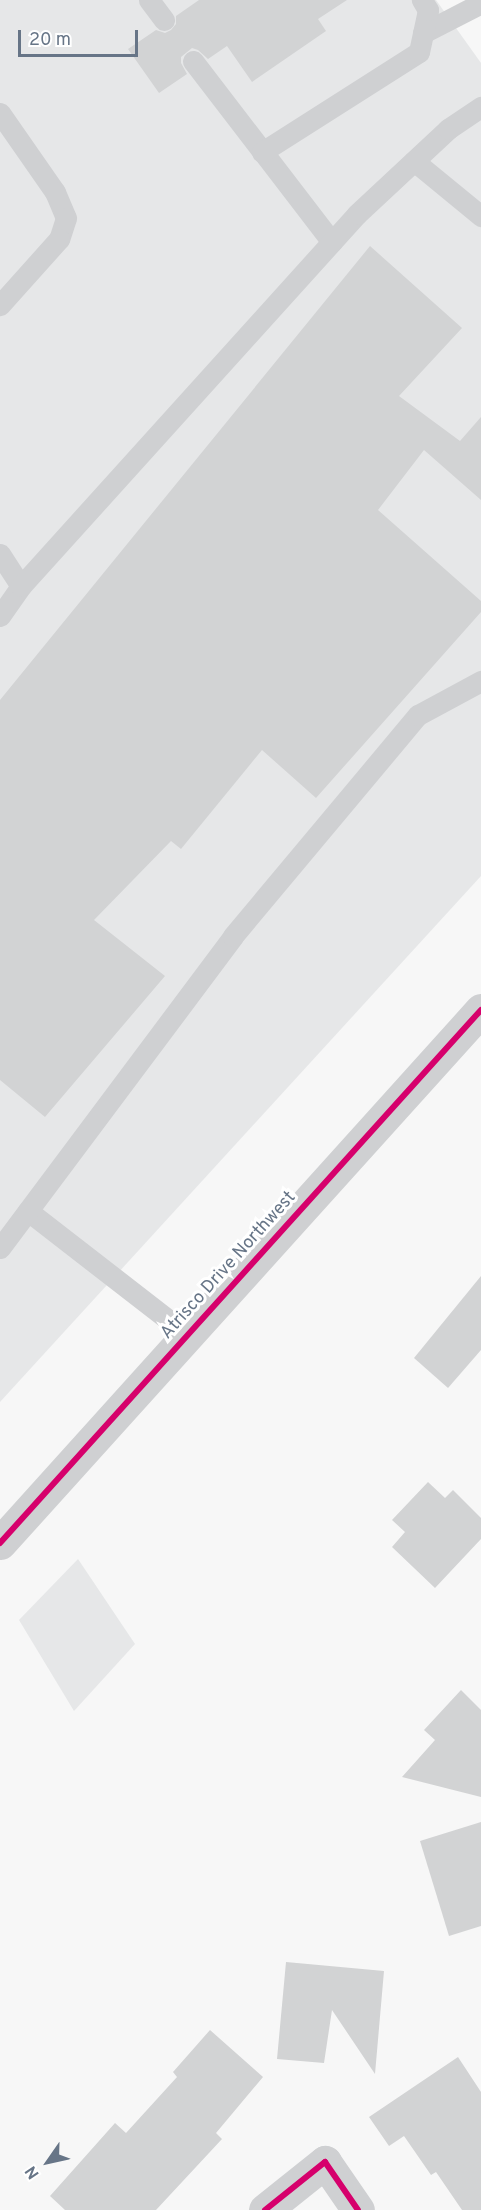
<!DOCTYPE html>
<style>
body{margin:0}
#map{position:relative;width:481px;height:2210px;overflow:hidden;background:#f7f7f7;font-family:Overpass,sans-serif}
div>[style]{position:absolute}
.built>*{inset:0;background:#e6e7e8}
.building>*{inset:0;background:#d2d3d4}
.service>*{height:21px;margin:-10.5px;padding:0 10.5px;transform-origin:10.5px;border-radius:10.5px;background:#cfd0d2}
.minor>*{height:33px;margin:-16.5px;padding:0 16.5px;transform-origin:16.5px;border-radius:16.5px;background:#cfd0d2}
.tertiary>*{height:33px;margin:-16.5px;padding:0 16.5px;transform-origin:16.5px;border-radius:16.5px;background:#cfd0d2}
.cycleway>*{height:6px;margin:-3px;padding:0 3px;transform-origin:3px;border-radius:3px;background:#d6006c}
span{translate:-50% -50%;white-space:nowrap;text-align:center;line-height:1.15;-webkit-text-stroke:6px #fff;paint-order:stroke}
.street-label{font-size:18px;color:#677587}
.north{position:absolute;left:18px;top:2132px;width:60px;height:60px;-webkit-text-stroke:4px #fff;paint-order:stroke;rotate:236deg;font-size:16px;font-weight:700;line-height:24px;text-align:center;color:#677587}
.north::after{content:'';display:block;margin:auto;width:21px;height:27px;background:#677587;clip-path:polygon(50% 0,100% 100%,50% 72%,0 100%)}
.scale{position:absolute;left:18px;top:30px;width:120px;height:27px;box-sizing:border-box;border:3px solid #677587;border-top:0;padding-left:8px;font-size:18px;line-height:21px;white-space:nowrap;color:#677587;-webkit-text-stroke:4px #fff;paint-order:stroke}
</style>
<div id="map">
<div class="built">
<div style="clip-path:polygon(0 0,436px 0,481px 63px,481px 876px,0 1402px)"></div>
<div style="clip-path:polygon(78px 1559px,135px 1644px,74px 1711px,19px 1620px)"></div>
</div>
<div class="building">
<div style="clip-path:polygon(199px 0,347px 0,318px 19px,326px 31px,252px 82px,227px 46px,208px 59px,198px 50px,192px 48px,181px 57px,181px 63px,187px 74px,159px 93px,128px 49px,156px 30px,165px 33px,171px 30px,176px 24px,176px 16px)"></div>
<div style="clip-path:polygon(370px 246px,462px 328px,399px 396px,460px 441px,481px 417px,481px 500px,424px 450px,378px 510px,481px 601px,481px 612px,316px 798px,262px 750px,181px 849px,171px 841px,94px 920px,165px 976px,45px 1117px,0 1080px,0 700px)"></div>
<div style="clip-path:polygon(481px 1276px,481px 1350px,448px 1388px,414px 1358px)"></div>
<div style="clip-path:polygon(428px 1482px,445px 1498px,453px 1490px,481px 1518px,481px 1539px,435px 1588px,392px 1547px,405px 1532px,392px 1520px)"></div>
<div style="clip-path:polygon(461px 1690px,481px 1710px,481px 1797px,402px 1777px,435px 1740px,424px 1730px)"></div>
<div style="clip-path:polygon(481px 1822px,481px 1926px,449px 1936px,420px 1841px)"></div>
<div style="clip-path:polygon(286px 1962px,384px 1971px,375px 2074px,332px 2010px,324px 2063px,277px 2059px)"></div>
<div style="clip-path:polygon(210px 2030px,263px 2077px,216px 2133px,222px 2139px,156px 2210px,65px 2210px,50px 2196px,115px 2123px,126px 2133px,177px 2077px,173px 2072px)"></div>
<div style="clip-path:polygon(458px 2057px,481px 2092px,481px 2210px,462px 2210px,436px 2172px,431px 2175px,404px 2136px,389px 2146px,369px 2117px)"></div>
</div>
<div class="service">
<div style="left:149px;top:0;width:25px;rotate:53deg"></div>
<div style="left:423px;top:33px;width:65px;rotate:-27.3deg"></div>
<div style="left:193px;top:61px;width:228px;rotate:52.5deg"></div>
<div style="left:0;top:113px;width:96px;rotate:55.2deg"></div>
<div style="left:55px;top:192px;width:28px;rotate:67deg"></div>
<div style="left:66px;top:218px;width:22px;rotate:108deg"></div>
<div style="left:59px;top:239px;width:89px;rotate:131.8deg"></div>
<div style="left:262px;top:152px;width:186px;rotate:-32.5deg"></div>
<div style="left:419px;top:52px;width:43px;rotate:-77.9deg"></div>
<div style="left:428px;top:10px;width:12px;rotate:-121deg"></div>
<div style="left:414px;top:161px;width:87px;rotate:39.4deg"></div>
<div style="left:0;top:554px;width:38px;rotate:57deg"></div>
<div style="left:0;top:616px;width:37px;rotate:-55deg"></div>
<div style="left:21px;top:586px;width:501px;rotate:-47.91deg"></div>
<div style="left:357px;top:214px;width:125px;rotate:-43deg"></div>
<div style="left:448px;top:129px;width:40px;rotate:-34deg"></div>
<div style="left:28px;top:1211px;width:202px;rotate:37.8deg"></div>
<div style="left:0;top:1248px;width:389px;rotate:-53.2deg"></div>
<div style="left:233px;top:936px;width:288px;rotate:-50.1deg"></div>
<div style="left:418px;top:715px;width:72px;rotate:-28.4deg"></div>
</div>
<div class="minor">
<div style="left:265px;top:2210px;width:77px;rotate:-38.7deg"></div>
<div style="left:325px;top:2162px;width:58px;rotate:55.5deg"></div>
</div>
<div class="tertiary">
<div style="left:0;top:1543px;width:718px;rotate:-47.94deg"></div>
</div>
<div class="cycleway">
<div style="left:0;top:1543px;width:718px;rotate:-47.94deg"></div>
<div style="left:265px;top:2210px;width:77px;rotate:-38.7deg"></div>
<div style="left:325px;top:2162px;width:58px;rotate:55.5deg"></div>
</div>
<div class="street-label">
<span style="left:229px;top:1266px;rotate:-48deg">Atrisco Drive Northwest</span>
</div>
<div class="north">N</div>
<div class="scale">20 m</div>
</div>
